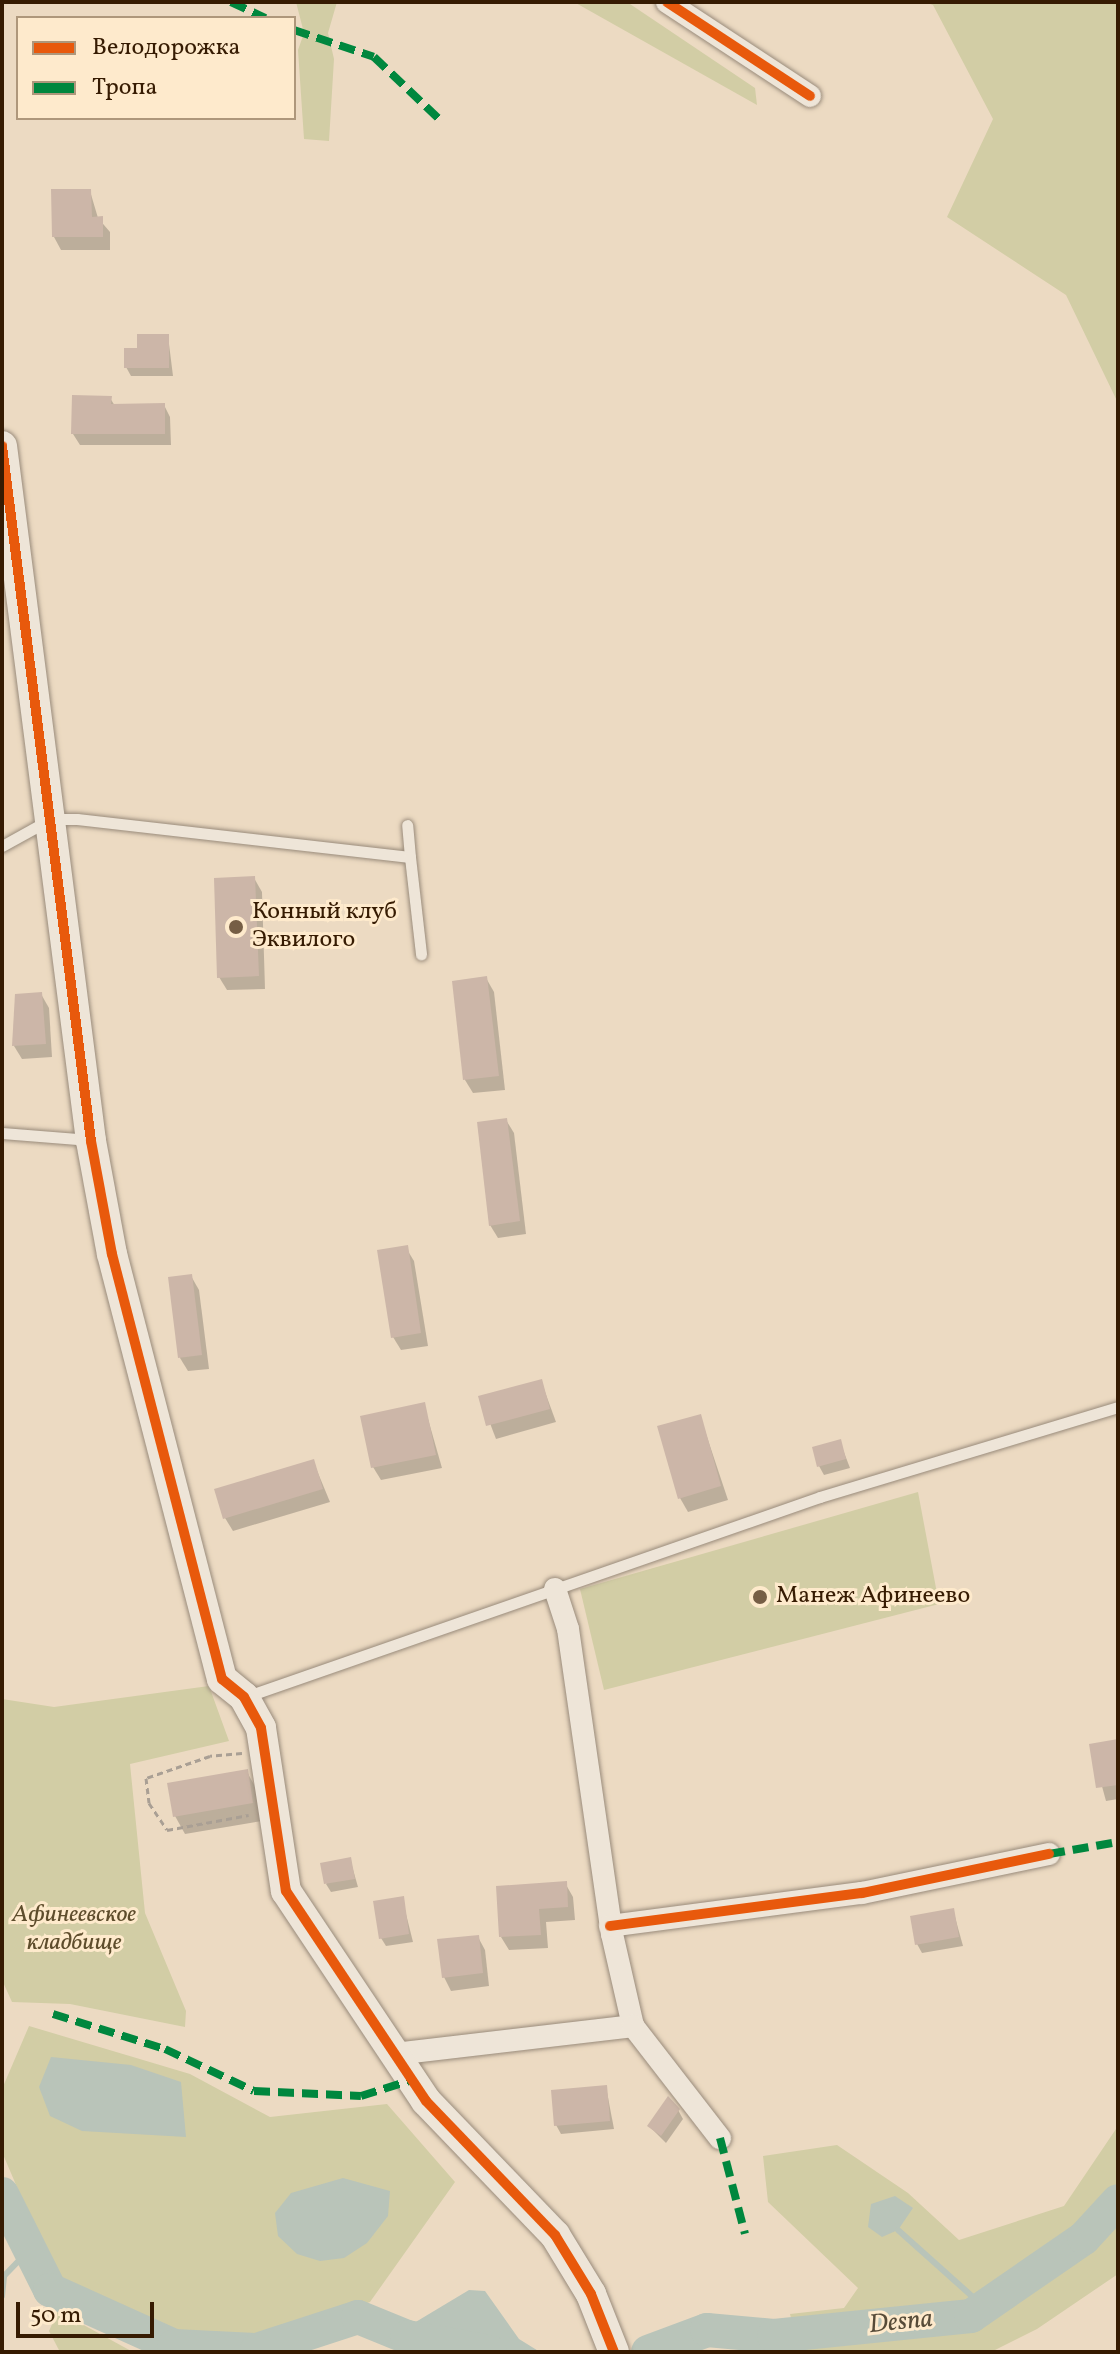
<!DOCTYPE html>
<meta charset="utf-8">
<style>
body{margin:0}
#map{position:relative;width:1120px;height:2354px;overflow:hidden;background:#ecdac2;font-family:Vollkorn,serif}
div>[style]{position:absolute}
.green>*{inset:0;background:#d2cda5}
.water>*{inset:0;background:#b9c4b9}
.shadow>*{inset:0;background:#0003}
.stream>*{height:6px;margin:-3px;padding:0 3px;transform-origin:3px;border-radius:3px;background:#b9c4b9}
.river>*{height:34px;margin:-17px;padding:0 17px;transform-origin:17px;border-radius:17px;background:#b9c4b9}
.building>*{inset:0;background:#ccb6a8}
.path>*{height:3px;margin-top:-1.5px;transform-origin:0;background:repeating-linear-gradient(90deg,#a99f94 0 6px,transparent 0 10px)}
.roads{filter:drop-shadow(0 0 2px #998b7b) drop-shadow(0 0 2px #998b7b)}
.lane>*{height:11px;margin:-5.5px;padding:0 5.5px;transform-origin:5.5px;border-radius:5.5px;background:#eee5d8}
.street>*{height:22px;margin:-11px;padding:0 11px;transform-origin:11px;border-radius:11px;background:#eee5d8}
.secondary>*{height:30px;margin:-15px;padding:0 15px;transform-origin:15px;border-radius:15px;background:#eee5d8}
.quiet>*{height:8px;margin-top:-4px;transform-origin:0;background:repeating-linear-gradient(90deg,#00873e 0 16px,transparent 0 24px)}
.cycleway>*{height:10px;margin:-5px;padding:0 5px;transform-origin:5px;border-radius:5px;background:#e8590c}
.dots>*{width:22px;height:22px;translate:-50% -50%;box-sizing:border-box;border:4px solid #feeacc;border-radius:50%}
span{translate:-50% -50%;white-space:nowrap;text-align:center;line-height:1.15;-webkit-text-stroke:6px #feeacc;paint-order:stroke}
.poi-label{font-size:24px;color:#361b02}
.left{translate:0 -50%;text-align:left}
.park-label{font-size:24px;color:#5e4d2c;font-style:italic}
.water-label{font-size:26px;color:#574b38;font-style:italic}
.frame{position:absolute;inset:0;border:4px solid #361b02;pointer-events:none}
.legend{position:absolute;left:16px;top:16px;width:280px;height:104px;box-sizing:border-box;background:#feeacc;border:2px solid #ae977b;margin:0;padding:10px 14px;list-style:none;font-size:24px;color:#361b02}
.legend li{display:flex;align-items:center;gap:16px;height:40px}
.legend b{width:40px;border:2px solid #ae977b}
.scale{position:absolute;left:16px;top:2302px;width:138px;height:36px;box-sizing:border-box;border:4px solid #361b02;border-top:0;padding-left:10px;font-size:24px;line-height:28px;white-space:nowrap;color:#361b02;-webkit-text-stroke:6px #feeacc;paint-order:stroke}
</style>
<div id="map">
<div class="green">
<div style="clip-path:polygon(296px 2px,337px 2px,328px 33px,334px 59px,329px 141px,304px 139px,298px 50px,304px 33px)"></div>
<div style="clip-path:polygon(574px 2px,627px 2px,755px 88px,757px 105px)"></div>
<div style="clip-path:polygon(924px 2px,1118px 2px,1118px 403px,1066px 295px,947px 217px,993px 119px,933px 5px)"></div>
<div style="clip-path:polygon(918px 1492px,939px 1604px,604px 1690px,580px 1589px)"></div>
<div style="clip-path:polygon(209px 1686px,229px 1741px,130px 1764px,145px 1913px,186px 2011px,185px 2027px,70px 2004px,12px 2002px,2px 1980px,2px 1699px,54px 1707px)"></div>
<div style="clip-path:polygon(29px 2026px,190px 2074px,270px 2117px,387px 2104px,455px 2182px,370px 2302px,252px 2342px,173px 2337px,57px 2281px,2px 2152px,2px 2089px)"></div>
<div style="clip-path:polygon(1118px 2126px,1118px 2274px,1037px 2329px,991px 2352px,800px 2352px,790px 2314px,844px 2308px,858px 2288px,768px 2202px,763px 2156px,837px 2145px,908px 2193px,959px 2240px,1064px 2206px)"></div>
<div style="clip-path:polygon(58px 2311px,133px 2352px,60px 2352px,49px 2331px)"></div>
</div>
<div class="water">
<div style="clip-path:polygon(51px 2057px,131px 2065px,181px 2082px,186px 2137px,82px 2131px,50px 2116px,39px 2087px)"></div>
<div style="clip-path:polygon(343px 2178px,390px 2191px,388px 2216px,367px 2243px,344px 2258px,320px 2261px,297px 2254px,278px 2236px,275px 2213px,291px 2193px)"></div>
<div style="clip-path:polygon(895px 2196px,913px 2208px,898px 2230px,882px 2237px,868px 2227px,871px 2204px)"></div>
<div style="clip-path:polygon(469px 2290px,485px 2291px,519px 2339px,540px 2352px,490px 2352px,399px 2332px)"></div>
</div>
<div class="shadow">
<div style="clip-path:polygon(90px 191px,98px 218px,110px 232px,110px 250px,61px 250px,54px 237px)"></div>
<div style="clip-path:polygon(168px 336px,173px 376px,131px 376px,126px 367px,139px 350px)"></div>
<div style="clip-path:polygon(110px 398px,115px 406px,164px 405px,170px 417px,171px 445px,80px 445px,73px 434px)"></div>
<div style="clip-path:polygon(254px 878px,262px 892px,265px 989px,227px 990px,219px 977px)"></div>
<div style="clip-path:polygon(486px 978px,494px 992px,505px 1090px,473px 1093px,465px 1080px,454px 982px)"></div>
<div style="clip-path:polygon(41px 994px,49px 1008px,52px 1057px,22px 1059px,14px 1046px,17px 996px)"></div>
<div style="clip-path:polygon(506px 1120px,514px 1133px,526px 1234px,498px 1238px,490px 1225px)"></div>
<div style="clip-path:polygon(406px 1248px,414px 1261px,428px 1346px,401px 1350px,393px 1337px)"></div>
<div style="clip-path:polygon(191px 1276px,199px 1290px,209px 1369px,188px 1371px,180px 1358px)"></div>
<div style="clip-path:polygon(541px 1381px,556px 1422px,496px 1439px,480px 1397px)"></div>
<div style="clip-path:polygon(424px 1405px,442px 1468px,381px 1480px,373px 1467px)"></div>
<div style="clip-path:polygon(700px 1416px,728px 1500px,688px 1512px,680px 1498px)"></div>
<div style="clip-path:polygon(840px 1442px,850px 1468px,824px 1475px,819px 1466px)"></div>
<div style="clip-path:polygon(313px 1461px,330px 1502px,233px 1531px,225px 1518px)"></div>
<div style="clip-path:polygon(1118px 1741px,1118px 1799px,1106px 1801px,1091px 1746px)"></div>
<div style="clip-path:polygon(247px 1772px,257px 1790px,262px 1821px,185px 1834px,175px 1816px)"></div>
<div style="clip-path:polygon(350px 1859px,358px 1887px,331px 1892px,326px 1884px)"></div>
<div style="clip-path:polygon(565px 1883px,573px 1897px,575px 1920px,546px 1922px,548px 1948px,509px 1950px,501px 1937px)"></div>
<div style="clip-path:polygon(402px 1898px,413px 1942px,386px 1946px,381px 1938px)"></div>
<div style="clip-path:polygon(953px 1910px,963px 1946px,922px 1953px,917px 1944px)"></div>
<div style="clip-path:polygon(478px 1937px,485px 1950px,489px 1986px,451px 1991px,444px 1977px)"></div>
<div style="clip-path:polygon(606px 2087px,614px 2129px,561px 2134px,556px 2125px)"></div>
<div style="clip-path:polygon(678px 2110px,683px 2119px,666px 2143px,649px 2126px)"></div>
</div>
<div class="stream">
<div style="left:898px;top:2230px;width:115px;rotate:41.8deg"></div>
<div style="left:2px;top:2296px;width:20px;rotate:-84deg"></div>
<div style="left:4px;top:2276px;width:37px;rotate:-46deg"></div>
<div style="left:774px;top:2336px;width:17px;rotate:73deg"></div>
</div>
<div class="river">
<div style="left:2px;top:2194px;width:107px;rotate:63.4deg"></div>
<div style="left:50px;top:2290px;width:136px;rotate:24.3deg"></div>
<div style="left:174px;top:2346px;width:83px;rotate:2.8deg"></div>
<div style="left:257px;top:2350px;width:106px;rotate:-18.1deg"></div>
<div style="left:358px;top:2317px;width:53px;rotate:22.2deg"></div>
<div style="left:407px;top:2337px;width:84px;rotate:10.2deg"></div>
<div style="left:648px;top:2352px;width:63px;rotate:-20.4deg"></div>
<div style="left:707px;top:2330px;width:67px;rotate:5.1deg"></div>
<div style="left:774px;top:2336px;width:198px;rotate:-5.8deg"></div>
<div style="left:971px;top:2316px;width:137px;rotate:-34.6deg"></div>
<div style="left:1084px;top:2238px;width:50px;rotate:-47.4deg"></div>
</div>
<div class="building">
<div style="clip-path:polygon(51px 189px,91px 189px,92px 217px,103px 216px,103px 237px,52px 237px)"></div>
<div style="clip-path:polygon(137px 334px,169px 334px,169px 368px,124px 368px,124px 348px,137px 348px)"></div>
<div style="clip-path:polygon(72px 395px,112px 396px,111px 404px,165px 403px,165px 434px,71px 434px)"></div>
<div style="clip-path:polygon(255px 876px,259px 976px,217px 978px,214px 878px)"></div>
<div style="clip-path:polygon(487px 976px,499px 1076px,463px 1080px,452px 981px)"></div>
<div style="clip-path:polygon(42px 992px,46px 1044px,12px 1046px,15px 994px)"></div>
<div style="clip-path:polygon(507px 1118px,520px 1221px,489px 1226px,477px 1122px)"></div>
<div style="clip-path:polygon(408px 1245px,421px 1333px,391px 1338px,377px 1250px)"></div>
<div style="clip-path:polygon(192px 1274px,202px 1355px,178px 1358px,168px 1277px)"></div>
<div style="clip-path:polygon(542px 1379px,550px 1409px,486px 1426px,478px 1396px)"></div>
<div style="clip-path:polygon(425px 1402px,436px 1455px,371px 1468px,360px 1416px)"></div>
<div style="clip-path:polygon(701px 1414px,721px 1486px,678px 1499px,657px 1426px)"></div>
<div style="clip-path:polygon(841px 1439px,846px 1459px,817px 1467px,812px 1447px)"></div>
<div style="clip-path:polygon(314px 1459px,323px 1489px,223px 1519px,214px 1489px)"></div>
<div style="clip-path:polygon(1118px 1739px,1118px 1785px,1096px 1788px,1089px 1744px)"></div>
<div style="clip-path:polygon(248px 1769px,253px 1803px,173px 1817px,167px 1783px)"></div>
<div style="clip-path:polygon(351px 1857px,355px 1879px,324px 1884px,320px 1863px)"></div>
<div style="clip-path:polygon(567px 1881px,568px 1907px,539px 1909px,541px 1935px,499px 1937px,496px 1886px)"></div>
<div style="clip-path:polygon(404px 1896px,409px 1934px,379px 1939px,373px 1901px)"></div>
<div style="clip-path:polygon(954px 1908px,959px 1937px,915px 1945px,910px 1916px)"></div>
<div style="clip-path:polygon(479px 1935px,483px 1973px,442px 1978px,437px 1939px)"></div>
<div style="clip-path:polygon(607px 2085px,610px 2121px,554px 2126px,551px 2090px)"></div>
<div style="clip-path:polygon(668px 2096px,680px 2109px,661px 2136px,647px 2126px)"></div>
</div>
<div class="path">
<div style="left:242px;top:1753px;width:32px;rotate:175deg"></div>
<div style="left:210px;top:1756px;width:68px;rotate:161deg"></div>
<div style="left:146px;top:1778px;width:25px;rotate:83deg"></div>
<div style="left:149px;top:1803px;width:32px;rotate:56deg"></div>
<div style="left:167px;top:1830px;width:83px;rotate:-10.4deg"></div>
</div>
<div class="roads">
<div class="lane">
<div style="left:2px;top:846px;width:56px;rotate:-28.9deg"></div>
<div style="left:51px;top:819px;width:26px"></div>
<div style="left:77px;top:819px;width:335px;rotate:6.5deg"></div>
<div style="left:410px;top:857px;width:32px;rotate:-95deg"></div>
<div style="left:410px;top:857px;width:98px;rotate:83.5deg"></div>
<div style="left:2px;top:1133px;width:88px;rotate:4.5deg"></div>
<div style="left:245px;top:1697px;width:609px;rotate:-19.18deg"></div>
<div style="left:820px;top:1497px;width:311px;rotate:-16.8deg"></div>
</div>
<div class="street">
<div style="left:667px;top:2px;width:171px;rotate:33.3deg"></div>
<div style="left:555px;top:1589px;width:42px;rotate:72deg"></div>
<div style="left:568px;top:1629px;width:308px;rotate:81.8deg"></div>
<div style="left:612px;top:1934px;width:94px;rotate:77.1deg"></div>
<div style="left:610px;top:1926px;width:254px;rotate:-7.5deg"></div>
<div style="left:862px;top:1893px;width:191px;rotate:-11.8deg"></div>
<div style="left:395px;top:2054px;width:240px;rotate:-6.7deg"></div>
<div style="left:633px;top:2026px;width:142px;rotate:52.2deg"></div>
</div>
<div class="secondary">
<div style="left:2px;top:446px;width:701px;rotate:82.7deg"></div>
<div style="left:91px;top:1141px;width:115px;rotate:79.5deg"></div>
<div style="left:112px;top:1254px;width:439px;rotate:75.5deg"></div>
<div style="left:222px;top:1679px;width:28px;rotate:39deg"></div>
<div style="left:244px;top:1697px;width:35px;rotate:61deg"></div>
<div style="left:261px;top:1728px;width:165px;rotate:81.3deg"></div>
<div style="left:286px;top:1891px;width:252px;rotate:56.3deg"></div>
<div style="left:426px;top:2101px;width:186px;rotate:46.1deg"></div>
<div style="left:555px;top:2235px;width:69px;rotate:58.6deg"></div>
<div style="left:591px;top:2294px;width:62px;rotate:68.4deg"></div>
</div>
</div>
<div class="quiet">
<div style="left:231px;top:2px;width:38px;rotate:25deg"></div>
<div style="left:294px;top:30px;width:84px;rotate:18.6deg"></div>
<div style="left:374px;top:57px;width:90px;rotate:43.6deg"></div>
<div style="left:1049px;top:1854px;width:70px;rotate:-9.9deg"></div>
<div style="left:53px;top:2014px;width:117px;rotate:17.4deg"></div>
<div style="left:165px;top:2049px;width:98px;rotate:25.3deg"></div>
<div style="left:254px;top:2091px;width:107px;rotate:2.7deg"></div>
<div style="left:361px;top:2096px;width:53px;rotate:-17.4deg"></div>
<div style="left:720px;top:2138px;width:99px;rotate:75.4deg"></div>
</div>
<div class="cycleway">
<div style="left:667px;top:2px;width:171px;rotate:33.3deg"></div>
<div style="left:2px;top:446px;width:701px;rotate:82.7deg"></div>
<div style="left:91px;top:1141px;width:115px;rotate:79.5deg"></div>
<div style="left:112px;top:1254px;width:439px;rotate:75.5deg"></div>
<div style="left:222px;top:1679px;width:28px;rotate:39deg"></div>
<div style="left:244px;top:1697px;width:35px;rotate:61deg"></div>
<div style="left:261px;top:1728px;width:165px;rotate:81.3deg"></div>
<div style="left:286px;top:1891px;width:252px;rotate:56.3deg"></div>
<div style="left:426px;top:2101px;width:186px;rotate:46.1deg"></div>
<div style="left:555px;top:2235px;width:69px;rotate:58.6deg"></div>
<div style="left:591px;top:2294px;width:62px;rotate:68.4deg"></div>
<div style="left:610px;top:1926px;width:254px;rotate:-7.5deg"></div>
<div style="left:862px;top:1893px;width:191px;rotate:-11.8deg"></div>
</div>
<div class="dots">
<div style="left:236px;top:927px;background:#765e45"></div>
<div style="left:760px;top:1597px;background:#765e45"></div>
</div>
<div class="poi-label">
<span class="left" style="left:252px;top:927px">Конный клуб<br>Эквилого</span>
<span class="left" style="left:776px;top:1597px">Манеж Афинеево</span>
</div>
<div class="park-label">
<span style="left:74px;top:1930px">Афинеевское<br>кладбище</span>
</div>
<div class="water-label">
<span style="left:901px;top:2323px;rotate:-6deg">Desna</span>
</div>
<div class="frame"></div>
<ul class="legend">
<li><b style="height:10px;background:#e8590c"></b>Велодорожка</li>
<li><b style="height:10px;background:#00873e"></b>Тропа</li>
</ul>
<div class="scale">50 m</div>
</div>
